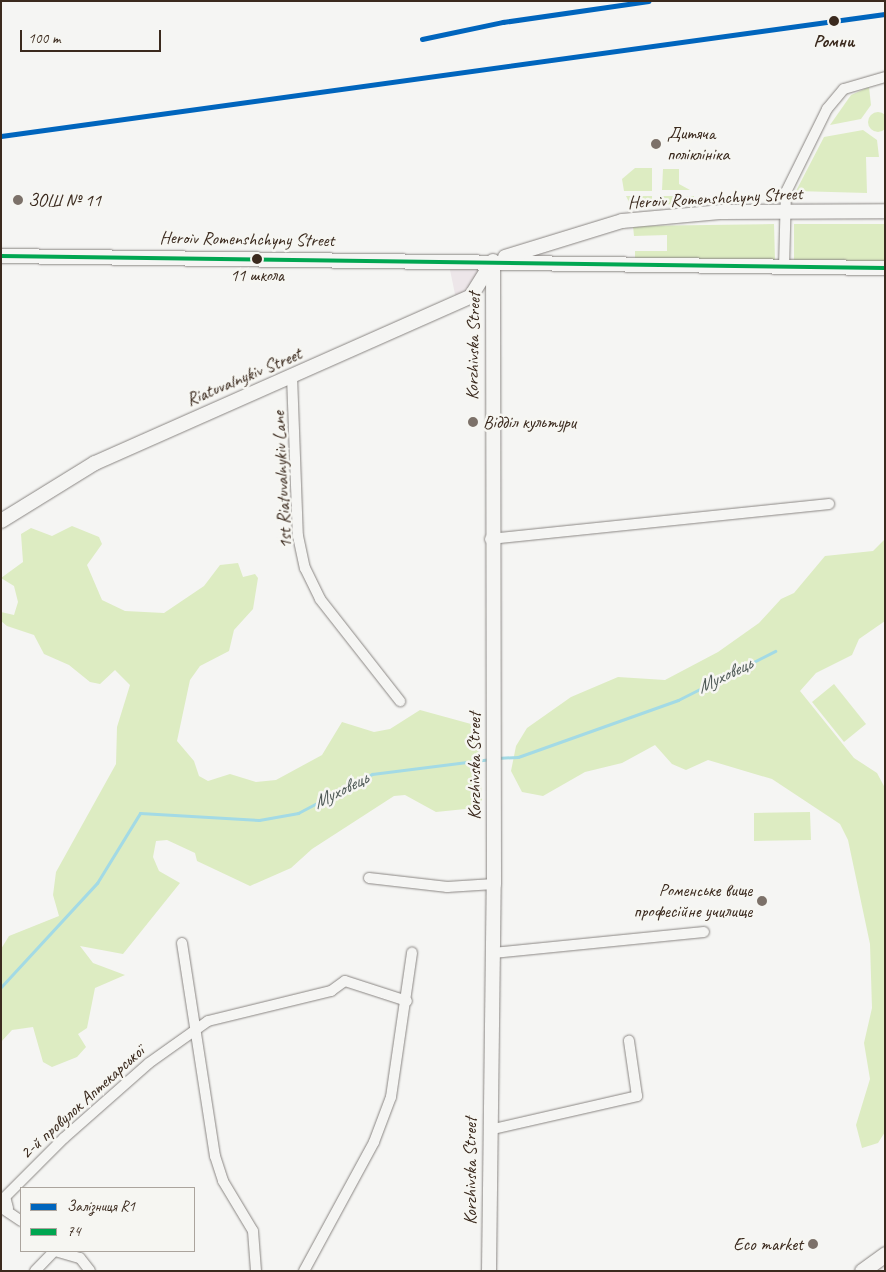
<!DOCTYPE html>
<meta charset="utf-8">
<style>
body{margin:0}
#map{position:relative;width:886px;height:1272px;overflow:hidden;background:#f5f5f3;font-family:Caveat,sans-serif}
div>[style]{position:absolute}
.built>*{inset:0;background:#ede6e9}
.green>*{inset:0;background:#ddecc2}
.round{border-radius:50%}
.stream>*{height:3px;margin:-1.5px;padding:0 1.5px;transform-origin:1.5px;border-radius:1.5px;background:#a3dae5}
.roads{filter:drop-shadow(0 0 1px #8a8683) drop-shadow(0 0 1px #8a8683)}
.street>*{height:10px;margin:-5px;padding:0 5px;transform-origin:5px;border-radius:5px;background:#f5f5f3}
.secondary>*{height:14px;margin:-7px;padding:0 7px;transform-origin:7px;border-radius:7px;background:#f5f5f3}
.primary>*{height:15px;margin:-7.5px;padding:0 7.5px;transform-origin:7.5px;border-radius:7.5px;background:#f5f5f3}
.bus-1>*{height:4px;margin:-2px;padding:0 2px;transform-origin:2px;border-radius:2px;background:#00a651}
.rail-1>*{height:5px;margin:-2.5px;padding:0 2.5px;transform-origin:2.5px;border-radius:2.5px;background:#0065bd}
.dots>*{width:14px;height:14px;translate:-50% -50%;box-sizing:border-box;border:2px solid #f6f6f2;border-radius:50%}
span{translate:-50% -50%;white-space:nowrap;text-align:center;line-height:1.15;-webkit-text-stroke:5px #f6f6f2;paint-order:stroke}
.bus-label{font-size:17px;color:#3b2a1e}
.stop-label{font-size:18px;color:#3b2a1e;font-weight:700}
.poi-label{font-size:18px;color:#3b2a1e}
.left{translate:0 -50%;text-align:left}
.right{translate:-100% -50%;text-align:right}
.street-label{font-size:18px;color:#3b2a1e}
.water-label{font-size:19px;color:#505b58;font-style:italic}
.frame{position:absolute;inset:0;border:2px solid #3b2a1e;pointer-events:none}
.legend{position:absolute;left:20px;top:1187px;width:175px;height:65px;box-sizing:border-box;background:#f6f6f2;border:1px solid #aba49d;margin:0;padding:6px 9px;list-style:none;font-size:15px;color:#3b2a1e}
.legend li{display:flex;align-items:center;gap:10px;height:25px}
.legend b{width:25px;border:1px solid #aba49d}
.scale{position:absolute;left:20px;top:30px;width:141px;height:22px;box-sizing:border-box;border:2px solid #3b2a1e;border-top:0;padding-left:6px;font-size:15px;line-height:18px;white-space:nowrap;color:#3b2a1e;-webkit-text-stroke:4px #f6f6f2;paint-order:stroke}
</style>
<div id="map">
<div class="built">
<div style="clip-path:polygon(486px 263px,470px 291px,456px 299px,449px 265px)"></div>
</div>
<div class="green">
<div style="clip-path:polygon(869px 87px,871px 105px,861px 119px,830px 125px,851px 95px)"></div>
<div class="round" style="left:868px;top:112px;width:20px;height:20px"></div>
<div style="clip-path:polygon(863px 130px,877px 140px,879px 157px,866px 157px,867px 193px,796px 191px,824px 137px)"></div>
<div style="clip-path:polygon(635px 168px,652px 168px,652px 191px,624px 191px,622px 179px)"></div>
<div style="clip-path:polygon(663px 169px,679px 169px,679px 184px,690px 190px,662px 190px)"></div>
<div style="clip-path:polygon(626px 196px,652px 196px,652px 206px,631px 206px)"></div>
<div style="clip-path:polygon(662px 196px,694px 196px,694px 202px,662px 205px)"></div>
<div style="clip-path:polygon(774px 224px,775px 260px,635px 261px,635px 251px,667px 251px,667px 235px,634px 236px,633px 226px)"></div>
<div style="clip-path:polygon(794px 224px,885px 224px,885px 261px,794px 262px)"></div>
<div style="clip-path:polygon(72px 526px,99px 537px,102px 544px,87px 565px,102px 600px,125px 611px,164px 613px,204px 586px,220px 565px,238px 563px,243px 577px,255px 574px,258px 578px,253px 609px,234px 630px,229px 651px,200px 666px,190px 680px,177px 741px,194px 761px,199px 776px,208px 781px,230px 774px,256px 782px,276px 780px,322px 755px,342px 722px,374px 732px,390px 729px,420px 710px,471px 724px,479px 750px,482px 800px,475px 808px,436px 812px,405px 795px,394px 796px,312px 849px,291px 868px,250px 886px,197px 861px,195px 853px,167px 840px,156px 841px,153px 857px,159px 871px,180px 883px,123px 954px,80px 946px,93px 963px,125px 975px,95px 988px,87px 1028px,78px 1034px,86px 1047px,77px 1057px,52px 1067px,43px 1062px,33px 1027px,12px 1030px,1px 1042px,1px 949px,9px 936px,59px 916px,53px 895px,56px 872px,116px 764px,117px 727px,130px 685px,115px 670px,100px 684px,90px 682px,69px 665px,44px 654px,34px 635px,7px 626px,1px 621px,1px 612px,14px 615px,18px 602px,14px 586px,1px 578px,23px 562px,21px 534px,31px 528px,52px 536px)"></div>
<div style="clip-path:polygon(885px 539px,885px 621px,859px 639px,852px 655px,816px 673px,800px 691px,854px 758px,877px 773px,885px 788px,885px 1132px,878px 1143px,862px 1148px,856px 1125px,870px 1079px,864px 1043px,872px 1008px,870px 944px,848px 840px,840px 824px,772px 779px,708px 760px,686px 770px,672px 764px,655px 745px,622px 763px,585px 772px,543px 796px,522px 792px,511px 771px,516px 746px,527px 728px,571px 697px,618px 677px,665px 680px,718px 652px,759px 623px,781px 599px,794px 593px,825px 556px,873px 551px)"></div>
<div style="clip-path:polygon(834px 684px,866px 724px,844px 742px,812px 702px)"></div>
<div style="clip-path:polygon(810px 812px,811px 840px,754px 841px,754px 813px)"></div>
</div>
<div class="stream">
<div style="left:497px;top:758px;width:21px;rotate:-3deg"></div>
<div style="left:518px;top:757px;width:170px;rotate:-19.6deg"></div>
<div style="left:678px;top:700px;width:109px;rotate:-26.8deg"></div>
<div style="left:1px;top:987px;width:142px;rotate:-47.3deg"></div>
<div style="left:97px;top:883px;width:82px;rotate:-58.4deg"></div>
<div style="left:140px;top:813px;width:119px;rotate:3.4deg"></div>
<div style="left:259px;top:820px;width:40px;rotate:-10deg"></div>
<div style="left:298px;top:813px;width:84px;rotate:-27.8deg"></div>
<div style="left:372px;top:774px;width:120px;rotate:-7.2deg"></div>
</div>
<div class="roads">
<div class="street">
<div style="left:784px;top:268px;width:76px;rotate:-88.5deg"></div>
<div style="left:786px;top:192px;width:93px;rotate:-63.7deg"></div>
<div style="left:827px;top:109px;width:26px;rotate:-50deg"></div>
<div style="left:844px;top:89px;width:43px;rotate:-16.3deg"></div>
<div style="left:292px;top:376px;width:160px;rotate:87.9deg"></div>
<div style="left:298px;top:536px;width:33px;rotate:78deg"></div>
<div style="left:305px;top:568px;width:34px;rotate:64deg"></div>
<div style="left:320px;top:599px;width:130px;rotate:51.9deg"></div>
<div style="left:490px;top:539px;width:341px;rotate:-5.9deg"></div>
<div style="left:369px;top:878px;width:79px;rotate:6.6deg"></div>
<div style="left:447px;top:887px;width:47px;rotate:-3.7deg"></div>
<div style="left:182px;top:943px;width:216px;rotate:81.2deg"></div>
<div style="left:215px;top:1156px;width:26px;rotate:72deg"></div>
<div style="left:223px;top:1181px;width:58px;rotate:59deg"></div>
<div style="left:253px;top:1231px;width:40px;rotate:85.7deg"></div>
<div style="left:493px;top:953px;width:212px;rotate:-5.7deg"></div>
<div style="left:489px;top:1130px;width:152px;rotate:-12.9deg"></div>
<div style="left:637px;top:1096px;width:56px;rotate:-98.3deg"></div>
<div style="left:2px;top:1208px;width:23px;rotate:34deg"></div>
<div style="left:8px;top:1208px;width:11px;rotate:-105deg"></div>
<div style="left:5px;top:1197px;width:83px;rotate:-45deg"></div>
<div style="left:64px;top:1138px;width:113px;rotate:-41.4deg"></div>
<div style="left:149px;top:1063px;width:72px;rotate:-35.4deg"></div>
<div style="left:208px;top:1021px;width:127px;rotate:-13.7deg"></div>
<div style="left:331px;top:991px;width:17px;rotate:-36deg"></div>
<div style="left:345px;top:981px;width:65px;rotate:17.9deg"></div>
<div style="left:55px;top:1251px;width:26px;rotate:16deg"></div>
<div style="left:80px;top:1258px;width:16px;rotate:52deg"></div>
<div style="left:35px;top:1271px;width:28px;rotate:-46deg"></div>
<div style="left:304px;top:1271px;width:147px;rotate:-61.5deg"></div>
<div style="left:374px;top:1142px;width:48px;rotate:-69.3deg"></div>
<div style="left:391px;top:1097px;width:146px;rotate:-81.7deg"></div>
</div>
<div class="secondary">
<div style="left:1px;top:256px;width:884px;rotate:0.78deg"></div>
<div style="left:505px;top:257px;width:122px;rotate:-17.1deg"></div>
<div style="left:622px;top:221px;width:98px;rotate:-5.2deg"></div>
<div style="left:720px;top:212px;width:165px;rotate:-0.3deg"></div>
<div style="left:1px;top:521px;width:110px;rotate:-31.7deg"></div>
<div style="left:95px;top:463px;width:411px;rotate:-23.9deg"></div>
<div style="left:471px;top:296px;width:40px;rotate:-58deg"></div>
<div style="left:489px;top:1271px;width:387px;rotate:-89.3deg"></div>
<div style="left:494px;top:884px;width:623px;rotate:-90.09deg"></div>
</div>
<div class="primary">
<div style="left:862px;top:1271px;width:29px;rotate:-36deg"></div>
</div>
</div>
<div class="bus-1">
<div style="left:1px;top:256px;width:884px;rotate:0.78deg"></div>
</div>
<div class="rail-1">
<div style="left:422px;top:39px;width:83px;rotate:-11.9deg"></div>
<div style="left:503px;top:22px;width:147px;rotate:-8.2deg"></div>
<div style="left:1px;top:136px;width:892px;rotate:-7.86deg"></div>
</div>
<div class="dots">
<div style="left:834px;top:21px;background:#3b2a1e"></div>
<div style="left:656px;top:144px;background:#7c7169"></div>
<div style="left:18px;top:200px;background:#7c7169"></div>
<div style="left:257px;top:259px;background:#3b2a1e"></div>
<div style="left:473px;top:422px;background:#7c7169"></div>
<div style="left:762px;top:901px;background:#7c7169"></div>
<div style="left:813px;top:1244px;background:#7c7169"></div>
</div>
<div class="bus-label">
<span style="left:257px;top:276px">11 школа</span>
</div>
<div class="stop-label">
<span style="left:834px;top:41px">Ромни</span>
</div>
<div class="poi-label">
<span class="left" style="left:667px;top:144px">Дитяча<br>поліклініка</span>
<span class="left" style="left:28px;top:200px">ЗОШ № 11</span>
<span class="left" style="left:483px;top:422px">Відділ культури</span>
<span class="right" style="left:752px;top:901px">Роменське вище<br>професійне училище</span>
<span class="right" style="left:803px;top:1244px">Eco market</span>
</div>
<div class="street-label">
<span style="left:715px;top:198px;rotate:-3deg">Heroiv Romenshchyny Street</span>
<span style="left:247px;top:239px;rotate:1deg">Heroiv Romenshchyny Street</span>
<span style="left:473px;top:346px;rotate:-89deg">Korzhivska Street</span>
<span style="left:244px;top:377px;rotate:-23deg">Riatuvalnykiv Street</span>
<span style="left:282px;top:480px;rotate:-93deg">1st Riatuvalnykiv Lane</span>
<span style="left:474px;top:766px;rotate:-90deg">Korzhivska Street</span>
<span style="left:82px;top:1102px;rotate:-42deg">2-й провулок Аптекарської</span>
<span style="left:470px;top:1171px;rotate:-90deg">Korzhivska Street</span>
</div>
<div class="water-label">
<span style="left:725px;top:676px;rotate:-26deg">Муховець</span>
<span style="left:341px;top:791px;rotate:-27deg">Муховець</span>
</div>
<div class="frame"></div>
<ul class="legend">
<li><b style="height:6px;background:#0065bd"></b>Залізниця R1</li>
<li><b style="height:6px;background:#00a651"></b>74</li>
</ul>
<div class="scale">100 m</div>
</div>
